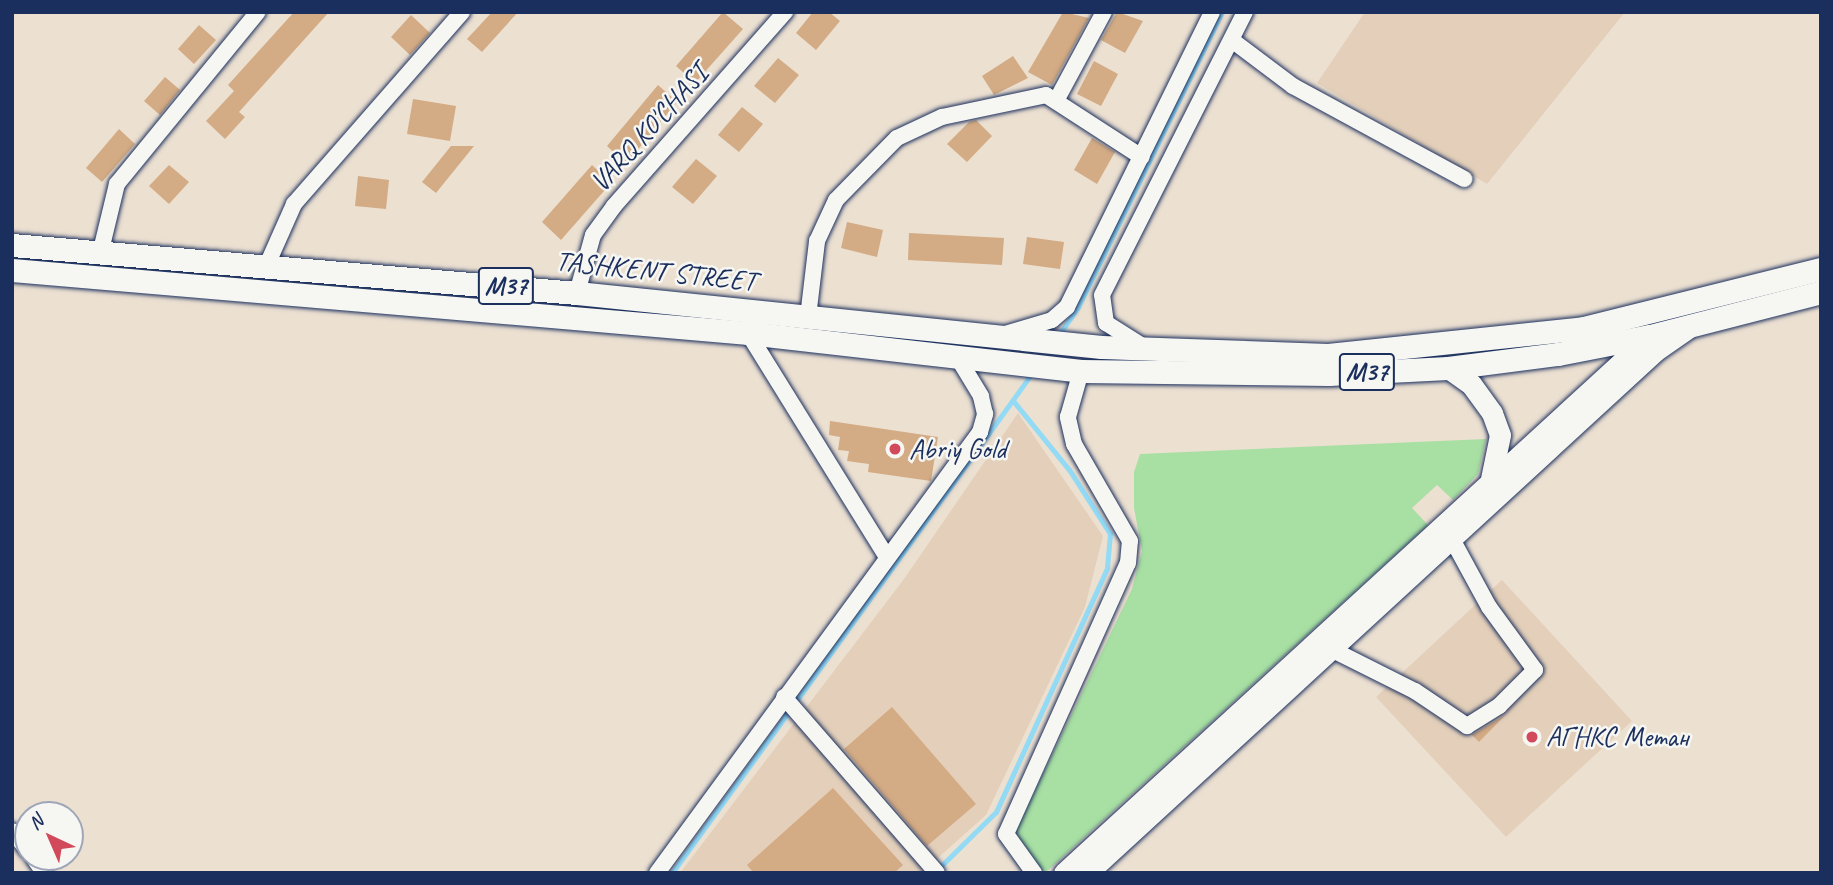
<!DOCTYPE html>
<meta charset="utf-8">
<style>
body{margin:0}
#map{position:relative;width:1833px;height:885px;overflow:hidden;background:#ece0d1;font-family:Caveat,sans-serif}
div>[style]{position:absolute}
.built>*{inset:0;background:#e4d0ba}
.green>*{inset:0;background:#a8dfa3}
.stream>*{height:4.5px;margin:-2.25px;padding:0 2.25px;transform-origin:2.25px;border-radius:2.25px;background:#93daf5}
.building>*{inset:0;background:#d3ab84}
.roads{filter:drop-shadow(0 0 2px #1b2f5e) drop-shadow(0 0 2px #1b2f5e)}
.minor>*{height:16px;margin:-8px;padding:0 8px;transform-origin:8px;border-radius:8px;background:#f6f6f2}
.major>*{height:21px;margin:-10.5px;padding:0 10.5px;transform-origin:10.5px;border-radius:10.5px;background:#f6f6f2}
.highway>*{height:23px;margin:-11.5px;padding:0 11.5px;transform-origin:11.5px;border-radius:11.5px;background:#f6f6f2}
.dots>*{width:19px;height:19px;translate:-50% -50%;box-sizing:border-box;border:4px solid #f6f6f2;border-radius:50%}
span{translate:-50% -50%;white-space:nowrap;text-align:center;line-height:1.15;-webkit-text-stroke:5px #f6f6f2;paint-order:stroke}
.shield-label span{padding:2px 5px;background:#f6f6f2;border:2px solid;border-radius:5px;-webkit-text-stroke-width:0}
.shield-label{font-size:26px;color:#1b2f5e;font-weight:700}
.street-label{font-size:28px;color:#1b2f5e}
.poi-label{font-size:28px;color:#1b2f5e}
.left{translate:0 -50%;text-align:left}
.frame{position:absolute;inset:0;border:14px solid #1b2f5e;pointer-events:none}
.north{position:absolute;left:14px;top:801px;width:70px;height:70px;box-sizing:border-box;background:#f6f6f2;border:2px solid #9ea6b7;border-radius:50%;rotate:316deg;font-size:19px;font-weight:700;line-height:28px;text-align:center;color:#1b2f5e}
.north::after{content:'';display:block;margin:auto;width:24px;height:32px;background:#d1495b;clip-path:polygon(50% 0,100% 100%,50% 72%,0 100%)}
</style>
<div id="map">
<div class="built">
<div style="clip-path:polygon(1365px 12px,1625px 12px,1487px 184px,1317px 83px)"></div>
<div style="clip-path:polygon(1018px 413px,1103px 536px,1085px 607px,986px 815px,921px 873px,680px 873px,904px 579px)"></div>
<div style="clip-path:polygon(1502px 580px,1632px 721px,1506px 837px,1376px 697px)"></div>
</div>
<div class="green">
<div style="clip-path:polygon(1486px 439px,1478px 474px,1453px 500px,1437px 485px,1412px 508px,1428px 525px,1045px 873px,1021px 845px,1016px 830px,1132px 589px,1142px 551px,1134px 508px,1134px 472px,1140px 454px)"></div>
</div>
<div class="stream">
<div style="left:1058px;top:336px;width:35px;rotate:-55deg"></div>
<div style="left:1078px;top:307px;width:328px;rotate:-64deg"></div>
<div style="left:795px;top:703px;width:405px;rotate:-54.3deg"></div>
<div style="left:938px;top:869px;width:81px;rotate:-44.5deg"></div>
<div style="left:996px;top:812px;width:268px;rotate:-65.5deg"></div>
<div style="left:1107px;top:568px;width:34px;rotate:-85deg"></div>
<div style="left:1110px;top:534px;width:76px;rotate:-122.6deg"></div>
<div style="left:1069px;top:470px;width:89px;rotate:-129.1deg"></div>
<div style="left:672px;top:873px;width:201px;rotate:-54.1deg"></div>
</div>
<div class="building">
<div style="clip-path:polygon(294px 12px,329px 12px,239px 112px,245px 117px,225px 139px,206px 121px,234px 91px,228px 85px)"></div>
<div style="clip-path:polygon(492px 12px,518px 12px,482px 52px,467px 39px)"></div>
<div style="clip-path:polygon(723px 12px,743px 29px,695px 83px,676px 66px)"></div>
<div style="clip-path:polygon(813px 12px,829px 12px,840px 21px,816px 50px,796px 33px)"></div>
<div style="clip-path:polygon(1063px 12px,1089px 18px,1052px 85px,1028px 72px)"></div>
<div style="clip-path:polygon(1117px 12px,1143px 21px,1125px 53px,1101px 40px)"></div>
<div style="clip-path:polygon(411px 15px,430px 33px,410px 55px,391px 37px)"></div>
<div style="clip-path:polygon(199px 25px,216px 40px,194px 64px,178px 49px)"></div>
<div style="clip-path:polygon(1013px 56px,1028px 78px,994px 95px,982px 76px)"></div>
<div style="clip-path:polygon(778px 58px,799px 75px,775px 103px,754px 86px)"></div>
<div style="clip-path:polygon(1094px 61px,1118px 74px,1101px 106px,1077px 94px)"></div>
<div style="clip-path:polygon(165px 77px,180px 90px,160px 115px,144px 101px)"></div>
<div style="clip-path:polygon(658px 85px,677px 102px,626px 164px,607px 146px)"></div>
<div style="clip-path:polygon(413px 99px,456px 106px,450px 141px,407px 134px)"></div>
<div style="clip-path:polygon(742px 107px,763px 124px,739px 152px,718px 135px)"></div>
<div style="clip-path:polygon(976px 120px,992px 136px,967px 162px,947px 144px,969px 122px)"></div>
<div style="clip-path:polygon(119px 129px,135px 144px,102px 182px,86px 168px)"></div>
<div style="clip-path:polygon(1092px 138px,1115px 152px,1097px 184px,1074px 170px)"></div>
<div style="clip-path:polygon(451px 146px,474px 146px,436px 193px,422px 182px)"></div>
<div style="clip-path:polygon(696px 159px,717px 176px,693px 204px,672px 187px)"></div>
<div style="clip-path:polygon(169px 165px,189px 182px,169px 204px,149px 186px)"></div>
<div style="clip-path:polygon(592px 165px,611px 183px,561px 240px,542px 222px)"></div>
<div style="clip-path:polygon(358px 176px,389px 180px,386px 209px,355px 206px)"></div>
<div style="clip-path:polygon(847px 222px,883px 230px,877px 257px,841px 248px)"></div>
<div style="clip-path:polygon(909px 233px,1004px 238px,1002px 265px,908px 260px)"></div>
<div style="clip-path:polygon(1027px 237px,1064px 242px,1060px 269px,1023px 264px)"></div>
<div style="clip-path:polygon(830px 421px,938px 437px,931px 481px,868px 472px,869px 464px,847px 461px,849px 451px,838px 450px,840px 437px,829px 435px)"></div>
<div style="clip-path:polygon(1527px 693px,1479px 742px,1472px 735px,1505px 715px)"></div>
<div style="clip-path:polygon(892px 707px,976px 804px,927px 846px,844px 749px)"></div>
<div style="clip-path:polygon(833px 788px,903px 865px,894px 873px,754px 873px,747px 865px)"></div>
</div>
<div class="roads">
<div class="minor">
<div style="left:1233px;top:41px;width:75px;rotate:36.9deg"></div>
<div style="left:1293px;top:86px;width:195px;rotate:28.5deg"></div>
<div style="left:1056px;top:101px;width:101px;rotate:-61.7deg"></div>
<div style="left:101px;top:250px;width:68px;rotate:-76.4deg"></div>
<div style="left:117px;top:184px;width:222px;rotate:-50.7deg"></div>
<div style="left:267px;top:265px;width:67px;rotate:-66.1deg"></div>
<div style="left:294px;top:204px;width:255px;rotate:-48.8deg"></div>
<div style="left:577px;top:293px;width:60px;rotate:-74.6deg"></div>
<div style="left:593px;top:235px;width:36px;rotate:-54deg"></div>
<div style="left:614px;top:206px;width:259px;rotate:-48.6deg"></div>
<div style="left:808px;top:317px;width:77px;rotate:-83.2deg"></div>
<div style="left:817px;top:241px;width:45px;rotate:-65.1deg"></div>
<div style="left:836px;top:200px;width:87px;rotate:-45.5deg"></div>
<div style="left:897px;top:138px;width:50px;rotate:-25deg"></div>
<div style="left:942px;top:117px;width:106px;rotate:-11.9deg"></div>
<div style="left:1046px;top:95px;width:114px;rotate:32.9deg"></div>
<div style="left:748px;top:333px;width:262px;rotate:58.2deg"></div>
<div style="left:1002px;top:335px;width:52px;rotate:-16.7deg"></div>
<div style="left:1052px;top:320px;width:20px;rotate:-41deg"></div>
<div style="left:1067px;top:307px;width:329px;rotate:-63.8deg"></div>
<div style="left:1144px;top:347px;width:45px;rotate:-147.7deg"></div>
<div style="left:1106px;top:323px;width:28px;rotate:-98deg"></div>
<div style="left:1102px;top:295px;width:317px;rotate:-63.2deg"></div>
<div style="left:1331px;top:649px;width:94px;rotate:26.6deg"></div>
<div style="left:1415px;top:691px;width:63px;rotate:33.9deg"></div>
<div style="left:1467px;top:726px;width:38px;rotate:-32deg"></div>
<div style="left:1499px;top:706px;width:51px;rotate:-45deg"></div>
<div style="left:1535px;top:670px;width:78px;rotate:-126.1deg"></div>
<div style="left:1489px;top:607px;width:77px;rotate:-118.6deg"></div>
<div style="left:784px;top:697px;width:233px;rotate:49deg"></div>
<div style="left:12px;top:831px;width:26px;rotate:51deg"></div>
<div style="left:33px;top:857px;width:19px;rotate:55deg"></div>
<div style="left:657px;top:873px;width:547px;rotate:-53.78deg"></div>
<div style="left:980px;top:432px;width:19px;rotate:-74deg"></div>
<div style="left:985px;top:414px;width:18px;rotate:-103deg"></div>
<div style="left:981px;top:396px;width:44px;rotate:-121.2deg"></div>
<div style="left:1034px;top:873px;width:48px;rotate:-125.7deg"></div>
<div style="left:1006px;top:834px;width:297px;rotate:-65.8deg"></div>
<div style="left:1128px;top:563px;width:22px;rotate:-85deg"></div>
<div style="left:1130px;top:541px;width:112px;rotate:-120deg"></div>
<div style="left:1074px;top:444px;width:28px;rotate:-103deg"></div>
<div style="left:1068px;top:417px;width:48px;rotate:-74.2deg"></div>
</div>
<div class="major">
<div style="left:1448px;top:368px;width:28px;rotate:35deg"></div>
<div style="left:1471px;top:384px;width:36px;rotate:54deg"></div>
<div style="left:1492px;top:413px;width:23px;rotate:70deg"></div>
<div style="left:1500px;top:435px;width:45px;rotate:101.6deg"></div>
<div style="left:1064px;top:873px;width:795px;rotate:-42.5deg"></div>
<div style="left:1087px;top:873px;width:771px;rotate:-42.58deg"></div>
<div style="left:1655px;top:351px;width:39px;rotate:-35deg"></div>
</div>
<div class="highway">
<div style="left:12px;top:245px;width:567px;rotate:4.86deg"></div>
<div style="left:577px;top:293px;width:527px;rotate:5.88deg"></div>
<div style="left:1101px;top:347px;width:227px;rotate:2deg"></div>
<div style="left:1328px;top:355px;width:257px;rotate:-6deg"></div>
<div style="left:1584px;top:328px;width:244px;rotate:-14deg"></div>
<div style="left:12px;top:270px;width:739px;rotate:4.89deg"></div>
<div style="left:748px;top:333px;width:335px;rotate:6.5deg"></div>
<div style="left:1081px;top:371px;width:248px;rotate:0.7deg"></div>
<div style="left:1329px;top:374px;width:119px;rotate:-2.9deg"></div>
<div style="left:1448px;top:368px;width:111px;rotate:-7.3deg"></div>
<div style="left:1558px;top:354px;width:94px;rotate:-11.1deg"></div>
<div style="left:1650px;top:336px;width:177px;rotate:-14.4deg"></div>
</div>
</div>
<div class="dots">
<div style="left:895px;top:449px;background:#d1495b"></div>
<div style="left:1532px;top:737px;background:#d1495b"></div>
</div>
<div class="shield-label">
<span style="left:506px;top:286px">M37</span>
<span style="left:1367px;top:372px">M37</span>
</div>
<div class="street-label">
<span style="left:649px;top:128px;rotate:-48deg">VARQ KO'CHASI</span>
<span style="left:656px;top:271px;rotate:6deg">TASHKENT STREET</span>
</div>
<div class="poi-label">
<span class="left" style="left:909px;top:449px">Abriy Gold</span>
<span class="left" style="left:1546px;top:737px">АГНКС Метан</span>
</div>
<div class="frame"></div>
<div class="north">N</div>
</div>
